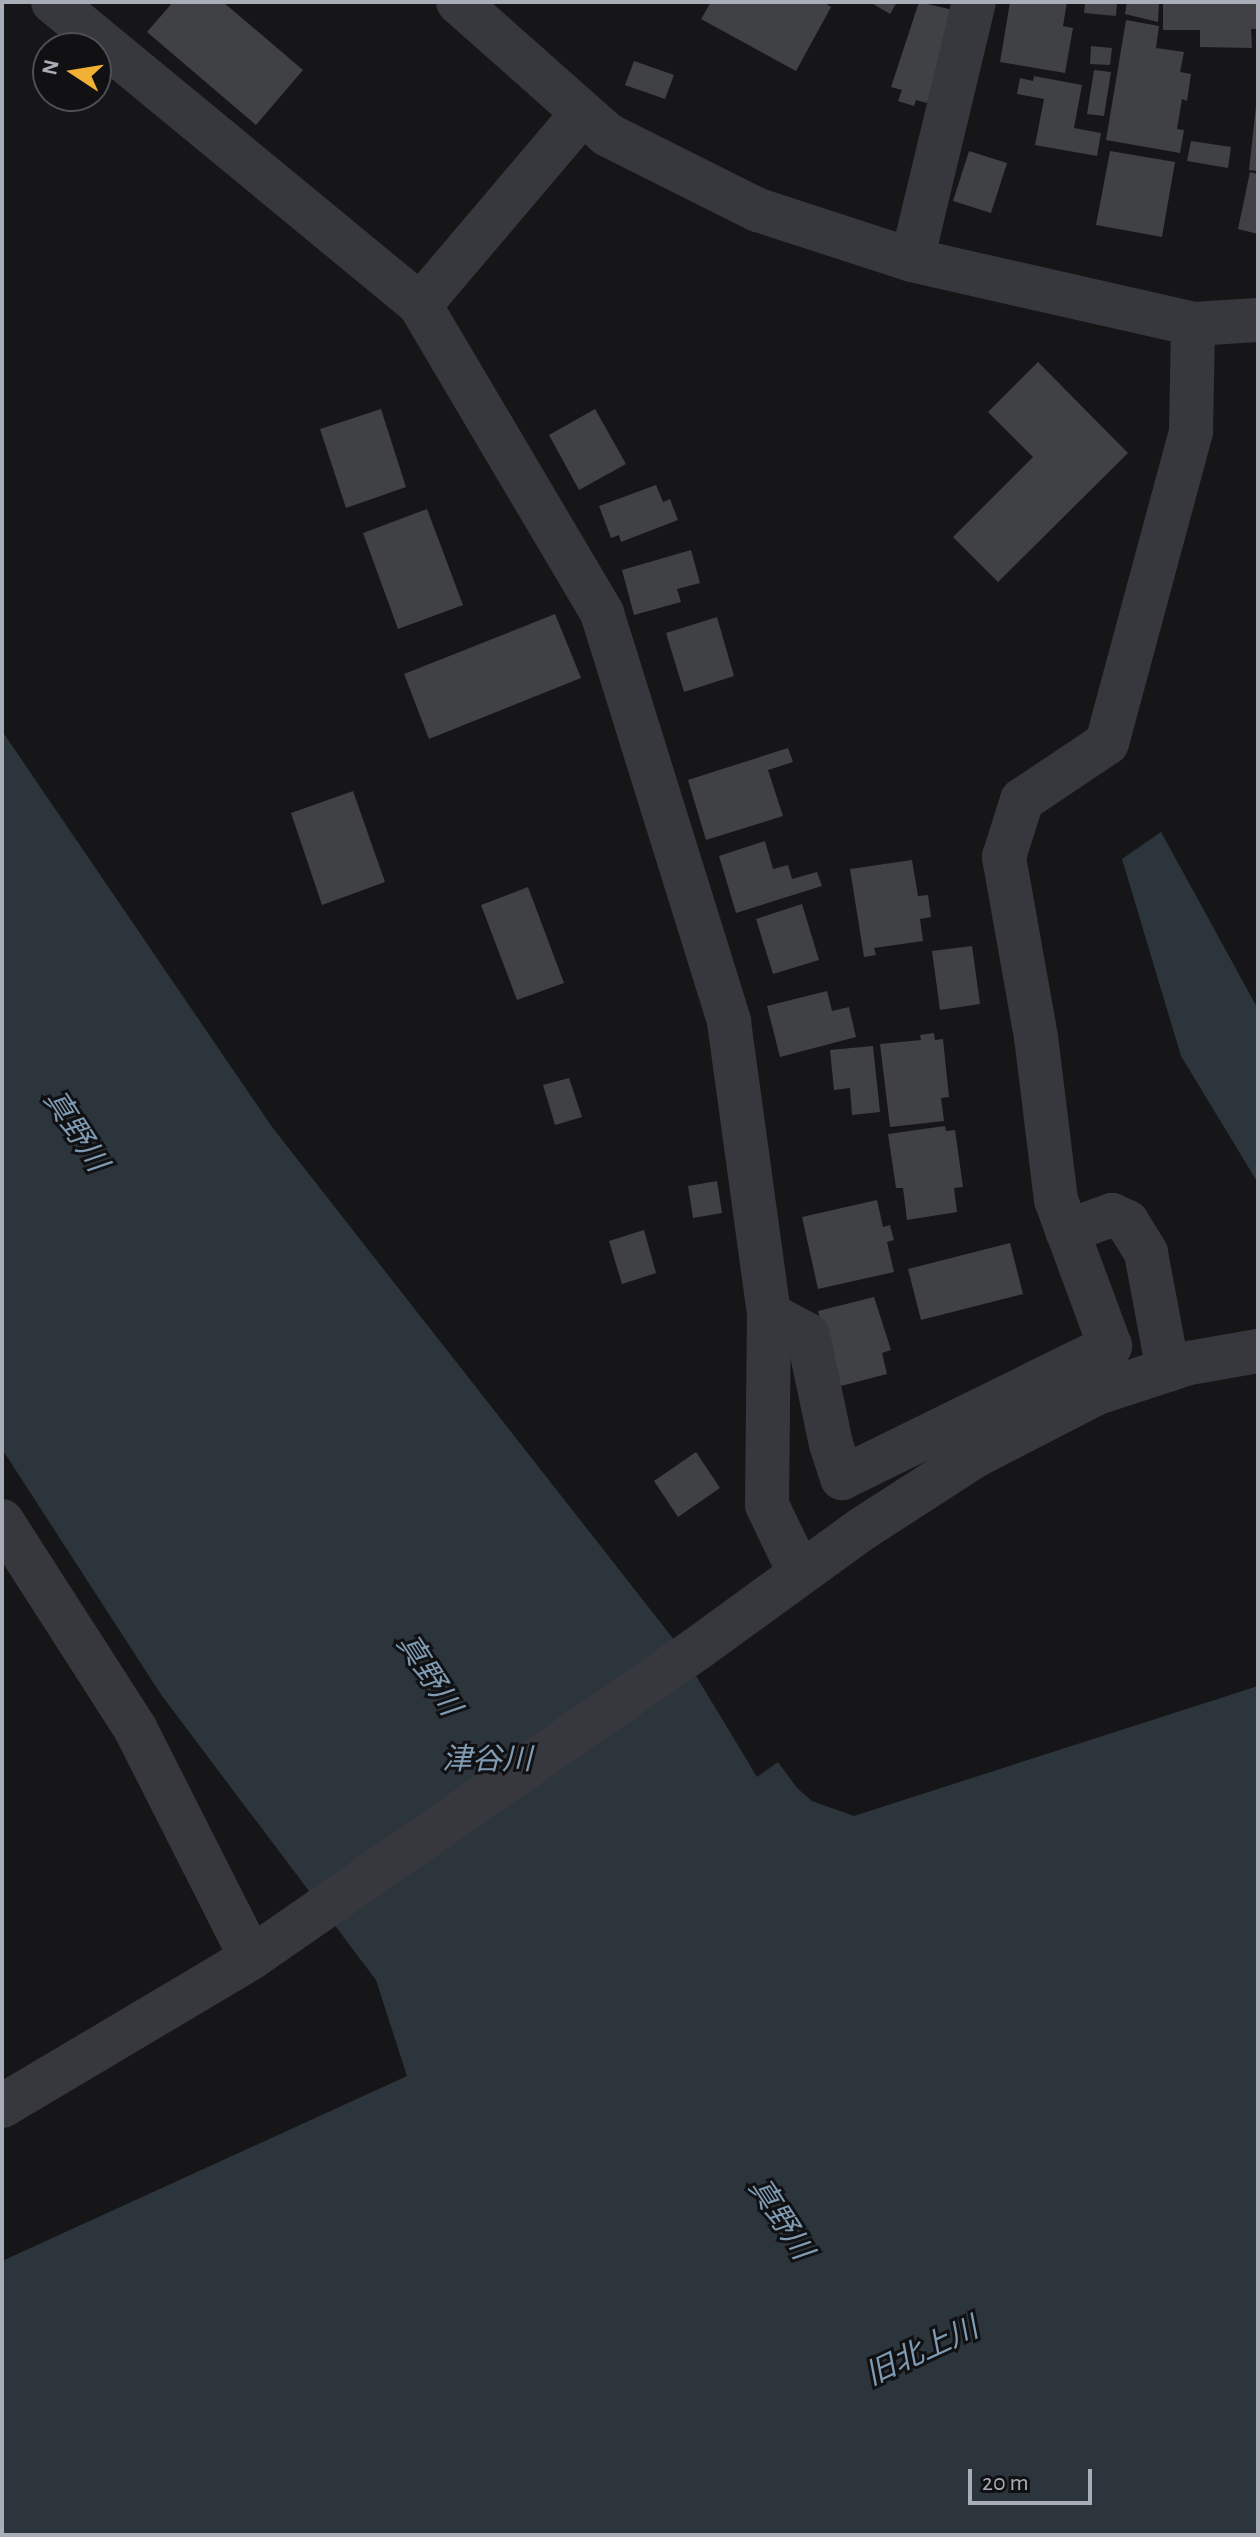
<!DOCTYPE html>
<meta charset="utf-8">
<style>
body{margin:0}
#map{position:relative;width:1260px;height:2537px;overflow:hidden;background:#161618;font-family:"Alegreya Sans","Noto Sans JP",sans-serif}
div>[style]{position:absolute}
.water>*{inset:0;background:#2c353c}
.building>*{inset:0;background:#404145}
.minor>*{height:44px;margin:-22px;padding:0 22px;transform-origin:22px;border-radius:22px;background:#37383d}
span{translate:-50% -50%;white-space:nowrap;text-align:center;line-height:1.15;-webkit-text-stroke:6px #111113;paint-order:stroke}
.water-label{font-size:30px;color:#7f9bb3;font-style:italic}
.frame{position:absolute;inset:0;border:4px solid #a8adb8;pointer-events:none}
.north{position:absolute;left:32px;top:32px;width:80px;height:80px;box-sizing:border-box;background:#111113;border:2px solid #4d4f55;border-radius:50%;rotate:282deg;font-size:22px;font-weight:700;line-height:32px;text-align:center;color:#a8adb8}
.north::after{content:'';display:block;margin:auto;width:28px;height:36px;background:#f2b134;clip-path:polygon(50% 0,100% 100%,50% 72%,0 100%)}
.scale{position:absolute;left:968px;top:2469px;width:124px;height:36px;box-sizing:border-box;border:4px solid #a8adb8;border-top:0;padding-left:10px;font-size:24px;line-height:28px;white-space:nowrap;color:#a8adb8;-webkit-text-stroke:6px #111113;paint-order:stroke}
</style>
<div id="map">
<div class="water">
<div style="clip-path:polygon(2px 731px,272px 1127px,675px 1641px,757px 1777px,778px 1762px,797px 1788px,812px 1801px,854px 1816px,1258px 1686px,1258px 2535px,2px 2535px,2px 2261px,407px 2076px,376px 1980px,162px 1696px,2px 1449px)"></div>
<div style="clip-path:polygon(1161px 832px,1258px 1009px,1258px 1183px,1181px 1056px,1122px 859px)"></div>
</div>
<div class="building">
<div style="clip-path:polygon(173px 2px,223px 2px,303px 70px,256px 125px,147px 32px)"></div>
<div style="clip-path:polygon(711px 2px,823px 2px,831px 7px,796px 71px,701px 19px)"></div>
<div style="clip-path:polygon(870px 2px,897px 2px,890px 14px)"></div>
<div style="clip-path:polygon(919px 2px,957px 11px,927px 103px,916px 100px,914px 106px,898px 101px,902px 90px,891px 87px)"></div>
<div style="clip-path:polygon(1010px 2px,1067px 2px,1063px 26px,1073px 28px,1065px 73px,1000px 62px)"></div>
<div style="clip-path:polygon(1085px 2px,1117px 2px,1116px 16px,1084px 13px)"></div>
<div style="clip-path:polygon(1127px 2px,1159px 2px,1158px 22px,1125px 14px)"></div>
<div style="clip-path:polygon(1163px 2px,1258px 2px,1258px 29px,1251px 29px,1252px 48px,1200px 47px,1200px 30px,1163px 30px)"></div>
<div style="clip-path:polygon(1126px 20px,1159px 26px,1156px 48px,1184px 52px,1180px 72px,1191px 74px,1187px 101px,1182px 99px,1177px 129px,1184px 130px,1180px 153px,1106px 140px)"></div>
<div style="clip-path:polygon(1091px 46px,1112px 48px,1110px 65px,1090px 64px)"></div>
<div style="clip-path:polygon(634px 61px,674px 75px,665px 99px,625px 85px)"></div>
<div style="clip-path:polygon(1094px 70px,1111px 72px,1104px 116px,1087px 114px)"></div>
<div style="clip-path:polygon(1034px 76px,1082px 85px,1074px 128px,1101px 133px,1097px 156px,1035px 145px,1044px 99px,1017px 94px,1020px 78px,1033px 81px)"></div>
<div style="clip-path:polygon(1256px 106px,1258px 106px,1258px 171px,1249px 170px)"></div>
<div style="clip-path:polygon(1191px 141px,1231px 147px,1228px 168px,1187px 161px)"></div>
<div style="clip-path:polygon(969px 151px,1007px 163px,991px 213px,953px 201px)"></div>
<div style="clip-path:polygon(1110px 151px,1175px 162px,1162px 237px,1096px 225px)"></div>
<div style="clip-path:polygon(1250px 172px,1258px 174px,1258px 234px,1238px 229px)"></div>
<div style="clip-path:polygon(1038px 362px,1128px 453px,998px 582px,953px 537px,1033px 457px,988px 412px)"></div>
<div style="clip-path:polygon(381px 409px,406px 487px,346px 508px,320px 429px)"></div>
<div style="clip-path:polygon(595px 409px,626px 464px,579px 490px,549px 435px)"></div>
<div style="clip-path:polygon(656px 485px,663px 502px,670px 499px,678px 520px,621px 542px,619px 535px,611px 538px,599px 506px)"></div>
<div style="clip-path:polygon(427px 509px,463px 605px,398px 629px,363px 533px)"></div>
<div style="clip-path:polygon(691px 550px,700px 583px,677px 589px,681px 602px,634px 615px,622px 570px)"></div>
<div style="clip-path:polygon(555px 614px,581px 678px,429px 739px,404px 674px)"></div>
<div style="clip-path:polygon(717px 617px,734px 676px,684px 692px,666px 633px)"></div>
<div style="clip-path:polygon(788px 748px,793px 762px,768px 770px,783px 816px,706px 840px,688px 780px)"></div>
<div style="clip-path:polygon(353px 791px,385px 882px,322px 905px,291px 813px)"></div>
<div style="clip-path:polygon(765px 841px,773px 869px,788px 865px,792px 879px,817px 872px,822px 886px,736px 913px,719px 856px)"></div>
<div style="clip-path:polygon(912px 860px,918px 896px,928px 895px,931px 917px,920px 919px,923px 941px,874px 948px,876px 955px,864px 957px,850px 869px)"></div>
<div style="clip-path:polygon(528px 887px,564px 983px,517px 1000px,481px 905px)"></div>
<div style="clip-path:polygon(802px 904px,819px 960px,773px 974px,756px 919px)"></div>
<div style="clip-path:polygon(972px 946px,980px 1004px,940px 1010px,932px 951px)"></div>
<div style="clip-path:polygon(827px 991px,832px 1011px,849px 1007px,856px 1037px,780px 1057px,767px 1006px)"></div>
<div style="clip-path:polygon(934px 1033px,935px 1040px,943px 1039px,949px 1097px,941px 1098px,944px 1121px,890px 1127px,880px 1044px,921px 1040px,920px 1035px)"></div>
<div style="clip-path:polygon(873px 1046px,880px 1112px,852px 1115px,850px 1088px,834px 1090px,830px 1050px)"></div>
<div style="clip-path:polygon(569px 1078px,582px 1117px,555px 1125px,543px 1085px)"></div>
<div style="clip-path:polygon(945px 1126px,946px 1131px,955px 1130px,963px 1187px,954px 1188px,957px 1212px,907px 1220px,903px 1188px,896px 1188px,888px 1134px)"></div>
<div style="clip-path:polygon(717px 1181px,722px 1213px,693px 1218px,688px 1186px)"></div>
<div style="clip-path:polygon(877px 1200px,883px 1227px,890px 1225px,894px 1240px,887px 1242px,894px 1272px,818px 1289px,802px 1217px)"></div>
<div style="clip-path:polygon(644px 1230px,656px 1273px,622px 1284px,609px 1241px)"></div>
<div style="clip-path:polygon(1010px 1243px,1023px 1294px,921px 1320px,908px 1269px)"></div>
<div style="clip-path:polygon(874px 1297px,891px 1350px,882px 1353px,887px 1374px,837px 1387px,818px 1311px)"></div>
<div style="clip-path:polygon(696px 1452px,720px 1488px,678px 1517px,654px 1481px)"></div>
</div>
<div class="minor">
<div style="left:53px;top:2px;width:476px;rotate:39.5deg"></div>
<div style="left:420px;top:305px;width:358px;rotate:59.4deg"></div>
<div style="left:602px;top:613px;width:428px;rotate:72.7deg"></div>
<div style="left:729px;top:1022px;width:295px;rotate:82.2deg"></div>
<div style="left:769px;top:1314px;width:191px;rotate:90.6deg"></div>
<div style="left:767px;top:1505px;width:76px;rotate:64.4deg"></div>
<div style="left:458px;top:2px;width:200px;rotate:41.6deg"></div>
<div style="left:608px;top:135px;width:168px;rotate:26.6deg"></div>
<div style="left:758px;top:210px;width:162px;rotate:18deg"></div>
<div style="left:912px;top:260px;width:288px;rotate:12.8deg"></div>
<div style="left:1193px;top:324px;width:65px;rotate:-3.5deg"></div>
<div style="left:912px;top:260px;width:265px;rotate:-76.5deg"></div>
<div style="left:420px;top:305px;width:250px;rotate:-49.7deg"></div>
<div style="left:1067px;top:1231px;width:48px;rotate:-19.6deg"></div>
<div style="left:1112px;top:1215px;width:17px;rotate:25deg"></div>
<div style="left:1127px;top:1222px;width:36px;rotate:58deg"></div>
<div style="left:1146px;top:1253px;width:119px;rotate:79.4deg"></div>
<div style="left:769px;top:1314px;width:44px;rotate:28.3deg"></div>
<div style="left:808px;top:1335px;width:111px;rotate:78.1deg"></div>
<div style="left:831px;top:1444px;width:36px;rotate:72deg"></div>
<div style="left:842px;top:1478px;width:299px;rotate:-26.2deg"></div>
<div style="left:1110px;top:1346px;width:156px;rotate:-110.3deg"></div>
<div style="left:1056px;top:1200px;width:164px;rotate:-97deg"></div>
<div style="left:1036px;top:1037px;width:183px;rotate:-100.1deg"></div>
<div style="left:1004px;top:857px;width:60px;rotate:-72.5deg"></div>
<div style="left:1022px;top:800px;width:102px;rotate:-33.8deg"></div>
<div style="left:1107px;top:743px;width:322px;rotate:-74.9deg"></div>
<div style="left:1191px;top:432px;width:108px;rotate:-88.9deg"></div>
<div style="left:2px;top:1521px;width:248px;rotate:57.3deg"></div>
<div style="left:136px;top:1730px;width:255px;rotate:63.2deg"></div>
<div style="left:2px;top:2106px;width:290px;rotate:-30.7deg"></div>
<div style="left:251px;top:1958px;width:544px;rotate:-34.74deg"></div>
<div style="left:698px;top:1648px;width:203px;rotate:-36deg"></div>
<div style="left:862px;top:1529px;width:135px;rotate:-32.9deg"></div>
<div style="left:975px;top:1456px;width:137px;rotate:-27.3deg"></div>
<div style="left:1097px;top:1393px;width:97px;rotate:-18.1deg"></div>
<div style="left:1189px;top:1363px;width:70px;rotate:-9.9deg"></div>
</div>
<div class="water-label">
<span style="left:75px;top:1131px;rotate:57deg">真野川</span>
<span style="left:428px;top:1675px;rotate:57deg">真野川</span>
<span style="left:487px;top:1760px">津谷川</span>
<span style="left:780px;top:2219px;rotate:57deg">真野川</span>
<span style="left:922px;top:2352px;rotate:-25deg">旧北上川</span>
</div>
<div class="frame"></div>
<div class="north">N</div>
<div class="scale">20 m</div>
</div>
